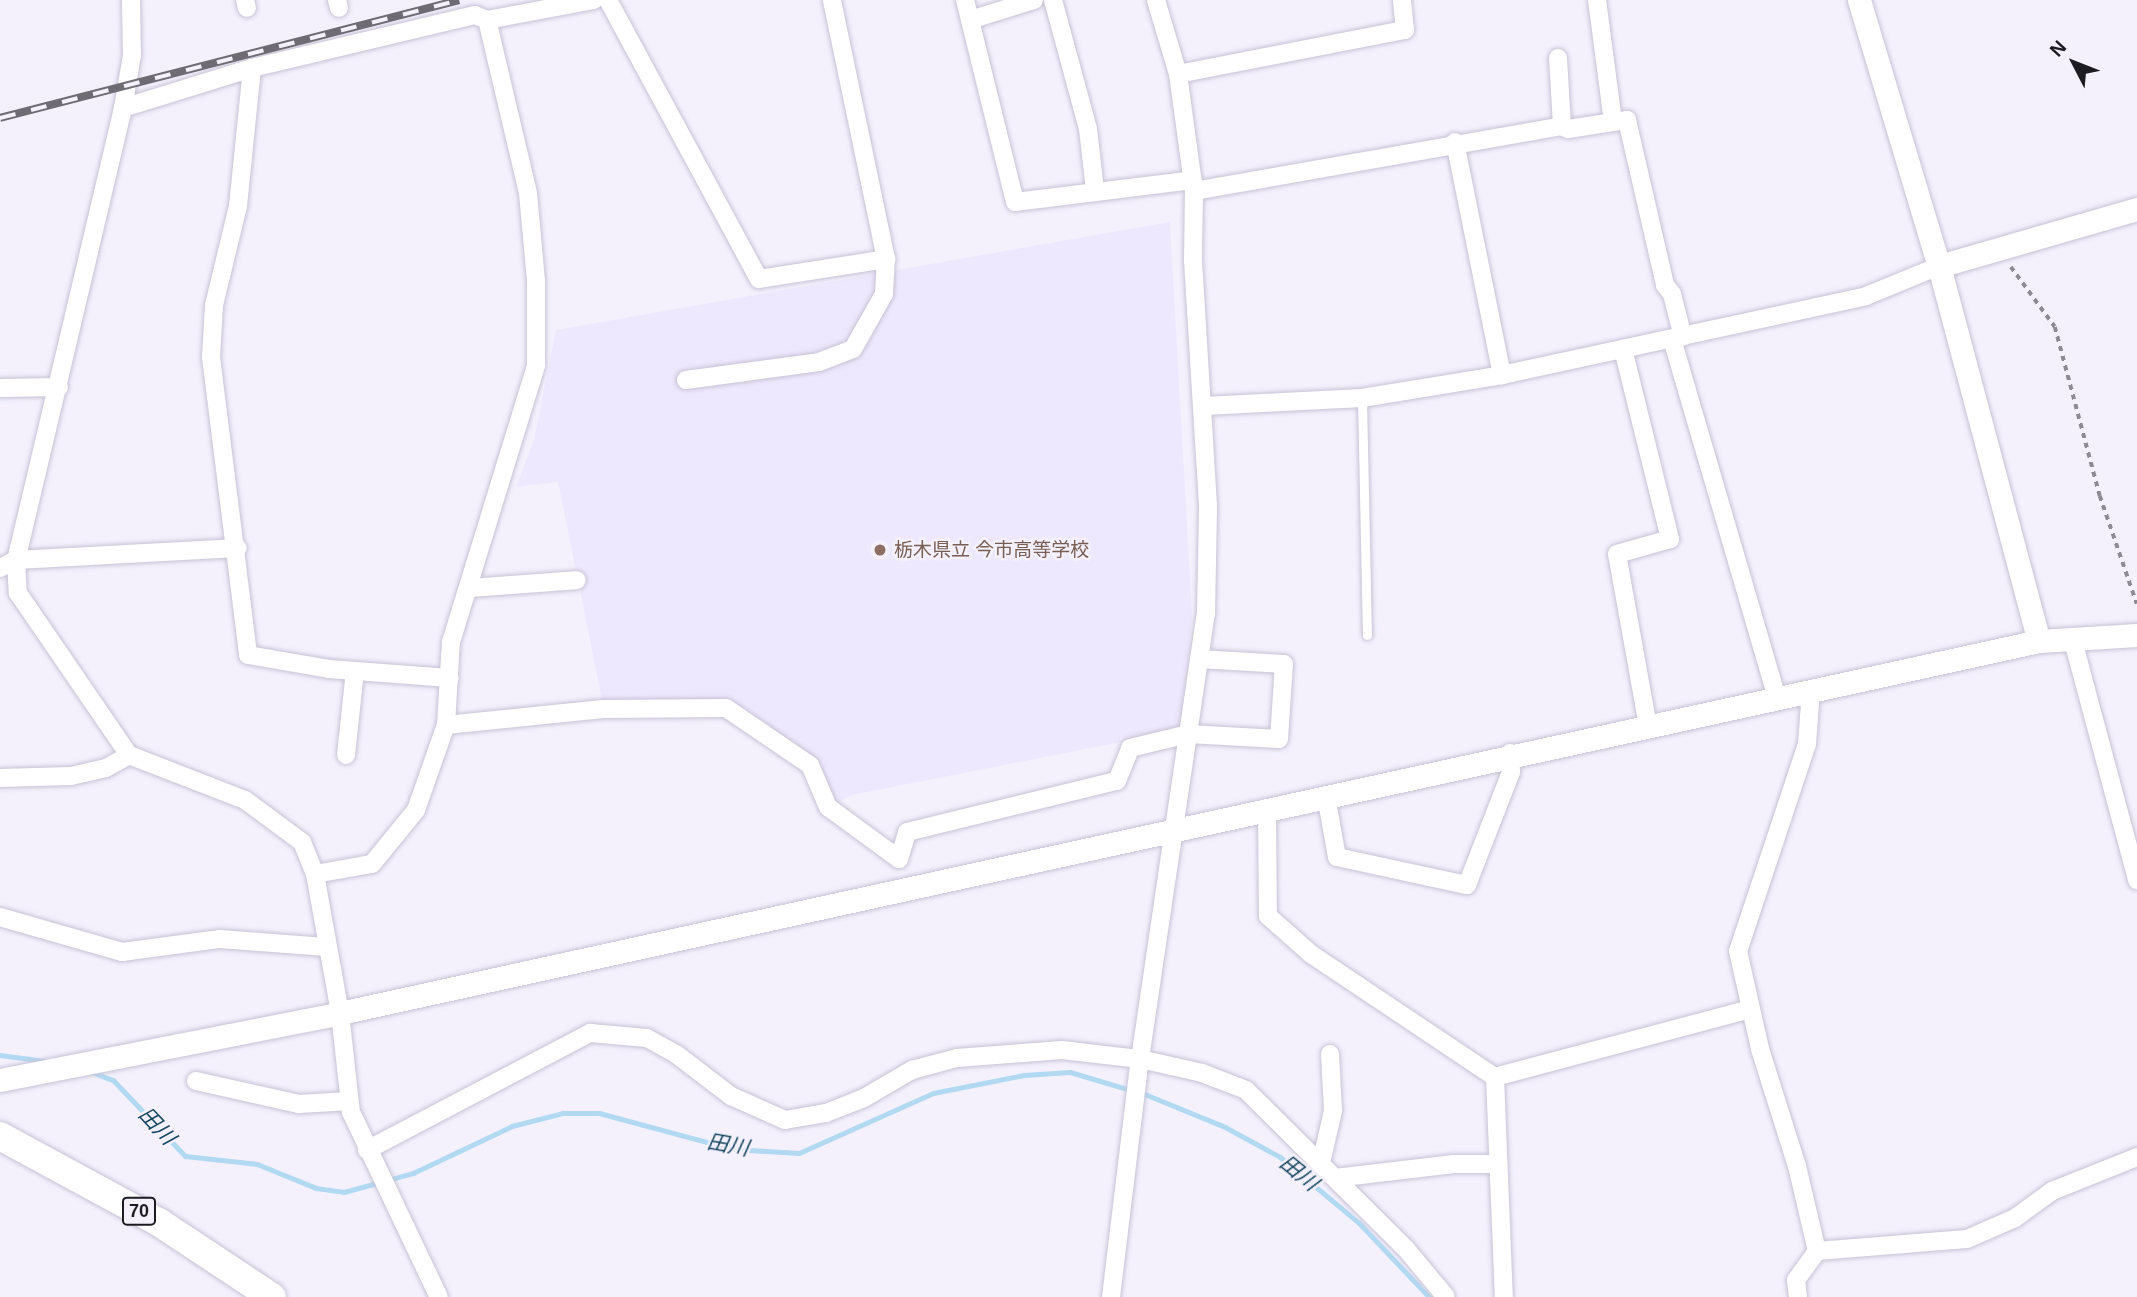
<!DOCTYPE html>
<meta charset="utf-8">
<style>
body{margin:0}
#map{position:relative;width:2137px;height:1297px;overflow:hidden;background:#f4f1fd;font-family:Arial,"Noto Sans JP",sans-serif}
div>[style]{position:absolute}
.built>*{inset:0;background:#eee8fe}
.stream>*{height:5px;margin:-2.5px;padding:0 2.5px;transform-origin:2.5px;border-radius:2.5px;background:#b2d9f2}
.path>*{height:3.5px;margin-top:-1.75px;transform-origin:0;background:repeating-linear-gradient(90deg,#8d8a94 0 5px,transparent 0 10px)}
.roads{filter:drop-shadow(0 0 2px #c7c2d5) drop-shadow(0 0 2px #c7c2d5)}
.service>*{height:9px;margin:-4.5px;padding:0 4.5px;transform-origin:4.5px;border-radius:4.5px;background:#fff}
.minor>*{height:18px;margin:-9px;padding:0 9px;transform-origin:9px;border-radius:9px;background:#fff}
.tertiary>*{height:23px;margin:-11.5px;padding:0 11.5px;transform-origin:11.5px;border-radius:11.5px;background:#fff}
.primary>*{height:28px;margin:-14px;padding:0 14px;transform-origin:14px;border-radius:14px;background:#fff}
.rail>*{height:8px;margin-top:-4px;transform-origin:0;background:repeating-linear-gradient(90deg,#f4f1fd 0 16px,#6e6b74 0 32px);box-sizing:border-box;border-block:2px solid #6e6b74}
.dots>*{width:19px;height:19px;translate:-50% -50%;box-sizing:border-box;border:4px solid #f4f1fd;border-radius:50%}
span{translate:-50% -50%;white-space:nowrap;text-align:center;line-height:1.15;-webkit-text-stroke:5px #f4f1fd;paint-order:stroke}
.shield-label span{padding:2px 5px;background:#f4f1fd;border:2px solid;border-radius:5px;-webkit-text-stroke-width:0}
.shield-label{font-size:18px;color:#1d1b22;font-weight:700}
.education-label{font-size:19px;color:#785e54}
.left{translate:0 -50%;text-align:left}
.water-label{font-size:21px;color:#16465f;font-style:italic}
.north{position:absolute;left:2039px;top:28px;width:70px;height:70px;-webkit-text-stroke:5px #f4f1fd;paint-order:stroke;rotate:312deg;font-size:19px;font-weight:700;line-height:28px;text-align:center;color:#1d1b22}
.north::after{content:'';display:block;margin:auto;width:24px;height:32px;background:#1d1b22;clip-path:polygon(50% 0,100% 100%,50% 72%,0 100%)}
</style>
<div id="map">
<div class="built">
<div style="clip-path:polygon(1170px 222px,1192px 614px,1182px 730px,852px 795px,830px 806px,817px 770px,727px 705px,603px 705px,558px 482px,516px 487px,534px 440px,556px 330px)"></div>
</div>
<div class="stream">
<div style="left:0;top:1055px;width:45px;rotate:7.6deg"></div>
<div style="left:89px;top:1071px;width:26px;rotate:21deg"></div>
<div style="left:113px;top:1080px;width:105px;rotate:46.5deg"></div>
<div style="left:185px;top:1156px;width:72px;rotate:6.3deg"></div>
<div style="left:257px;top:1164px;width:64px;rotate:22.1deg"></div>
<div style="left:316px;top:1188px;width:28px;rotate:8deg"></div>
<div style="left:344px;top:1192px;width:72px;rotate:-15.4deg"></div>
<div style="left:413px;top:1173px;width:110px;rotate:-25.4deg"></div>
<div style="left:512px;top:1126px;width:53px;rotate:-14.3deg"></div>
<div style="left:563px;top:1113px;width:36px"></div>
<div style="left:599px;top:1113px;width:138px;rotate:15.1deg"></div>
<div style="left:732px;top:1149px;width:67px;rotate:3.4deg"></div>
<div style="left:799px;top:1153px;width:147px;rotate:-24.1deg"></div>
<div style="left:933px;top:1093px;width:93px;rotate:-11.2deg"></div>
<div style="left:1024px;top:1075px;width:46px;rotate:-3.7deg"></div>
<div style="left:1070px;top:1072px;width:80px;rotate:16.6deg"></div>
<div style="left:1147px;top:1095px;width:84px;rotate:22.3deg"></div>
<div style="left:1225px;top:1127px;width:63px;rotate:28.6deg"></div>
<div style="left:1280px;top:1157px;width:103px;rotate:39.9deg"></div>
<div style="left:1359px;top:1223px;width:102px;rotate:46.6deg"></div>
</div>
<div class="path">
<div style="left:2011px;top:267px;width:74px;rotate:53.7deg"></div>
<div style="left:2055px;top:327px;width:175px;rotate:75.1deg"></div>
<div style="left:2100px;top:496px;width:114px;rotate:71.1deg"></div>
</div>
<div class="roads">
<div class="service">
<div style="left:1362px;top:398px;width:237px;rotate:88.8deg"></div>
</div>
<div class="minor">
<div style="left:131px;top:0;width:55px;rotate:89deg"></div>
<div style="left:132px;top:55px;width:54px;rotate:99.6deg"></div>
<div style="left:123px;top:108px;width:464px;rotate:103.3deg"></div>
<div style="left:16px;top:560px;width:33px;rotate:87deg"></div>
<div style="left:18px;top:593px;width:196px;rotate:55.6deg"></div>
<div style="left:129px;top:755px;width:124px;rotate:21.2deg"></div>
<div style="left:245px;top:800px;width:71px;rotate:36.4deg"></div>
<div style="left:302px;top:842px;width:35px;rotate:68deg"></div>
<div style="left:315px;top:874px;width:58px;rotate:-10deg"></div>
<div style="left:372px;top:864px;width:70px;rotate:-50.8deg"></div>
<div style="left:416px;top:810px;width:90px;rotate:-70.6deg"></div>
<div style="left:446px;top:725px;width:83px;rotate:-86.6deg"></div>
<div style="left:451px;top:642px;width:290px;rotate:-72.9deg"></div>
<div style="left:536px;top:365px;width:84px;rotate:-90deg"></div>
<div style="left:536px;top:281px;width:88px;rotate:-95.2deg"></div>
<div style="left:528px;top:193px;width:178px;rotate:-103.3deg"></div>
<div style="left:245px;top:0;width:8px;rotate:76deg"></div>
<div style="left:337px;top:0;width:8px;rotate:76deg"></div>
<div style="left:608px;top:0;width:317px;rotate:61.6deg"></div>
<div style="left:759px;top:279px;width:129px;rotate:-8.9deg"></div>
<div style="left:965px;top:0;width:208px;rotate:76.1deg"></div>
<div style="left:1015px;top:202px;width:179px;rotate:-7deg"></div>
<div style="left:1053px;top:0;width:134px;rotate:74.8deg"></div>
<div style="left:1088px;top:129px;width:61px;rotate:83.5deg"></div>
<div style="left:1597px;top:0;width:122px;rotate:82.5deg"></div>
<div style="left:970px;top:20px;width:67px;rotate:-17.4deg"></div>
<div style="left:1558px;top:58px;width:68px;rotate:86.6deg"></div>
<div style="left:1562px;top:126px;width:7px;rotate:27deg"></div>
<div style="left:1568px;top:129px;width:60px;rotate:-8.7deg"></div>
<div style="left:1627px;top:120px;width:169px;rotate:77deg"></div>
<div style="left:1665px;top:285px;width:11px;rotate:52deg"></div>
<div style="left:1672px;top:294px;width:44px;rotate:75.7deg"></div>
<div style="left:252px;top:68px;width:139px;rotate:95.8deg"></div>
<div style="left:238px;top:206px;width:102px;rotate:103.6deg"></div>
<div style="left:214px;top:305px;width:52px;rotate:93.3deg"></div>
<div style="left:211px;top:357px;width:300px;rotate:82.9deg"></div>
<div style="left:248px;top:655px;width:82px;rotate:9.8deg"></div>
<div style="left:329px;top:669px;width:121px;rotate:4.3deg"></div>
<div style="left:1178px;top:74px;width:231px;rotate:-11deg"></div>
<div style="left:1405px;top:30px;width:30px;rotate:-96deg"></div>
<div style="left:123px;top:108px;width:135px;rotate:-17.2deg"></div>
<div style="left:252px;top:68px;width:229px;rotate:-13.4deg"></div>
<div style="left:475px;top:15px;width:13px;rotate:23deg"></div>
<div style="left:487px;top:20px;width:109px;rotate:-10.6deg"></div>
<div style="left:1455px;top:142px;width:238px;rotate:78.6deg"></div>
<div style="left:1194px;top:191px;width:374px;rotate:-10deg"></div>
<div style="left:1672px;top:339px;width:374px;rotate:73.7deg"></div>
<div style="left:1623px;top:349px;width:196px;rotate:76.1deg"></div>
<div style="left:1670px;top:539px;width:55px;rotate:164.2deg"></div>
<div style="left:1617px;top:554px;width:175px;rotate:79.8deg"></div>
<div style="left:686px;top:380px;width:134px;rotate:-7.7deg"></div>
<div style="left:819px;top:362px;width:36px;rotate:-21deg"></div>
<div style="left:853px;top:349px;width:63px;rotate:-60.6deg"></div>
<div style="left:884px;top:294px;width:35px;rotate:-87deg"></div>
<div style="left:886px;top:259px;width:265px;rotate:-101.8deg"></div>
<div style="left:0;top:388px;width:59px;rotate:-1deg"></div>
<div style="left:1204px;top:406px;width:158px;rotate:-2.9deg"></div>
<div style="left:1362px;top:398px;width:142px;rotate:-9.3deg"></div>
<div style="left:1502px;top:375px;width:372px;rotate:-12.2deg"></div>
<div style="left:1866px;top:296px;width:79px;rotate:-22.3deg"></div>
<div style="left:0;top:568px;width:18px;rotate:-27deg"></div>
<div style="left:16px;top:560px;width:222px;rotate:-3.1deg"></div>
<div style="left:469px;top:588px;width:108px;rotate:-4.2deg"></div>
<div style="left:2072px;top:637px;width:252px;rotate:75deg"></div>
<div style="left:1811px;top:690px;width:54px;rotate:94.2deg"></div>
<div style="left:1807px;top:744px;width:218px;rotate:108.4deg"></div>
<div style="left:1738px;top:951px;width:100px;rotate:77.3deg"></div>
<div style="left:1760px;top:1049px;width:123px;rotate:72.5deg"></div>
<div style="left:1797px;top:1166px;width:87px;rotate:76.8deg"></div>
<div style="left:446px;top:725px;width:158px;rotate:-5.8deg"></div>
<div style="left:603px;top:709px;width:123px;rotate:-0.5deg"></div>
<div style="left:726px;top:708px;width:102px;rotate:34.2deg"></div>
<div style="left:810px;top:765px;width:46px;rotate:66.8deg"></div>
<div style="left:828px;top:807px;width:88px;rotate:36.2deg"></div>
<div style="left:899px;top:859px;width:28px;rotate:-73deg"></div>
<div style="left:907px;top:832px;width:216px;rotate:-13.7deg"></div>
<div style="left:1117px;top:781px;width:35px;rotate:-68deg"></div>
<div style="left:1130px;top:748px;width:60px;rotate:-13.6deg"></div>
<div style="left:1188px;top:734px;width:91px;rotate:3.1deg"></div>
<div style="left:1279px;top:739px;width:75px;rotate:-86.2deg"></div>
<div style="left:1284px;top:664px;width:85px;rotate:-176.6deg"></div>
<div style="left:346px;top:755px;width:84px;rotate:-83.9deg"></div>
<div style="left:0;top:778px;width:71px;rotate:-1.6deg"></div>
<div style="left:71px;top:776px;width:36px;rotate:-13deg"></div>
<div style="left:106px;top:768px;width:26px;rotate:-29deg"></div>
<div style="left:1326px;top:796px;width:62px;rotate:79.8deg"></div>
<div style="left:1337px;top:857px;width:133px;rotate:12.2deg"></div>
<div style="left:1467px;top:885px;width:121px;rotate:-68.7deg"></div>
<div style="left:1511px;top:772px;width:19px;rotate:-93deg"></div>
<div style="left:1267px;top:808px;width:108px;rotate:89.5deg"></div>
<div style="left:1268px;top:916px;width:57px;rotate:41.5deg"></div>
<div style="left:1311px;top:954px;width:221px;rotate:33.8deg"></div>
<div style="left:1495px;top:1077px;width:220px;rotate:87.7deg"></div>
<div style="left:315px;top:874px;width:141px;rotate:79.8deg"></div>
<div style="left:340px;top:1013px;width:100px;rotate:83.7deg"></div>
<div style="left:351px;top:1112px;width:205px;rotate:64.6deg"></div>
<div style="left:0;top:917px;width:127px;rotate:16deg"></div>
<div style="left:122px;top:952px;width:99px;rotate:-7.6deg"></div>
<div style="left:220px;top:939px;width:106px;rotate:4.3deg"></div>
<div style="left:1495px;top:1077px;width:264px;rotate:-14.9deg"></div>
<div style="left:196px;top:1081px;width:106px;rotate:12.6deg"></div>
<div style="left:299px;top:1104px;width:50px;rotate:-3.4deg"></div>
<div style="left:367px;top:1150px;width:252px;rotate:-27.7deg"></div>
<div style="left:590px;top:1033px;width:57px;rotate:5deg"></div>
<div style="left:647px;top:1038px;width:33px;rotate:29deg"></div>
<div style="left:676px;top:1054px;width:69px;rotate:37.4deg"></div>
<div style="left:731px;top:1096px;width:59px;rotate:24deg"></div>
<div style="left:785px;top:1120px;width:42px;rotate:-9.7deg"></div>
<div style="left:826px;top:1113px;width:41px;rotate:-21.5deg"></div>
<div style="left:864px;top:1098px;width:56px;rotate:-30.3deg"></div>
<div style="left:912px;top:1070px;width:47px;rotate:-14.9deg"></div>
<div style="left:957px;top:1058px;width:105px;rotate:-4.4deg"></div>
<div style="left:1062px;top:1050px;width:79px;rotate:6.6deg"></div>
<div style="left:1140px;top:1059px;width:64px;rotate:12.7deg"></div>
<div style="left:1202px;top:1073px;width:47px;rotate:21.1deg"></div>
<div style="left:1246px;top:1090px;width:226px;rotate:44.8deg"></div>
<div style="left:1406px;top:1249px;width:62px;rotate:50.2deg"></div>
<div style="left:1321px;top:1163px;width:53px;rotate:-77deg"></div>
<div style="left:1333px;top:1111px;width:57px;rotate:-93deg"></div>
<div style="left:1335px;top:1178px;width:120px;rotate:-6.7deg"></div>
<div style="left:1454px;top:1164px;width:43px"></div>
<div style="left:1111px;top:1297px;width:240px;rotate:-83.1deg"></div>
<div style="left:1140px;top:1059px;width:450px;rotate:-81.6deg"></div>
<div style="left:1206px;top:614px;width:108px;rotate:-88.9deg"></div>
<div style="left:1208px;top:506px;width:246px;rotate:-93.5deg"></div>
<div style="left:1193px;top:260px;width:69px;rotate:-89.2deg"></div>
<div style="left:1194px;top:191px;width:118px;rotate:-97.8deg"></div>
<div style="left:1178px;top:74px;width:77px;rotate:-106.6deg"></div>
<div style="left:1798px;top:1297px;width:17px;rotate:-97deg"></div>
<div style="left:1796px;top:1280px;width:36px;rotate:-54deg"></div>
<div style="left:1817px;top:1251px;width:150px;rotate:-4.6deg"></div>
<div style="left:1967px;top:1239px;width:52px;rotate:-23.6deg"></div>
<div style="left:2015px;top:1218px;width:46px;rotate:-36.1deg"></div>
<div style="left:2052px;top:1191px;width:92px;rotate:-21.8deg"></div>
</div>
<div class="tertiary">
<div style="left:1859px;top:0;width:278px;rotate:73.3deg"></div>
<div style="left:1939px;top:266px;width:388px;rotate:75.1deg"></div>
<div style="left:1939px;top:266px;width:206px;rotate:-16.1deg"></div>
<div style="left:0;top:1080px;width:347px;rotate:-11.1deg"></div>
<div style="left:340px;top:1013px;width:1739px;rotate:-12.35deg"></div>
<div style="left:2039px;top:641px;width:98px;rotate:-3.5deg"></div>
</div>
<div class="primary">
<div style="left:0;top:1136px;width:182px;rotate:28.5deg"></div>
<div style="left:160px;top:1223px;width:134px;rotate:33.5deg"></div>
</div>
</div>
<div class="rail">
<div style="left:0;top:118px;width:474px;rotate:-14.4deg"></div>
</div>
<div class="dots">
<div style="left:880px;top:550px;background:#8d6e63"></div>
</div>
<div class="shield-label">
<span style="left:139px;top:1211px">70</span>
</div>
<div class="education-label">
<span class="left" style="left:894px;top:550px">栃木県立 今市高等学校</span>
</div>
<div class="water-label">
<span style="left:157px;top:1126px;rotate:47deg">田川</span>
<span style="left:728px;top:1145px;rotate:10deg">田川</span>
<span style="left:1299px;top:1173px;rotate:39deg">田川</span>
</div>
<div class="north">N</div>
</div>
